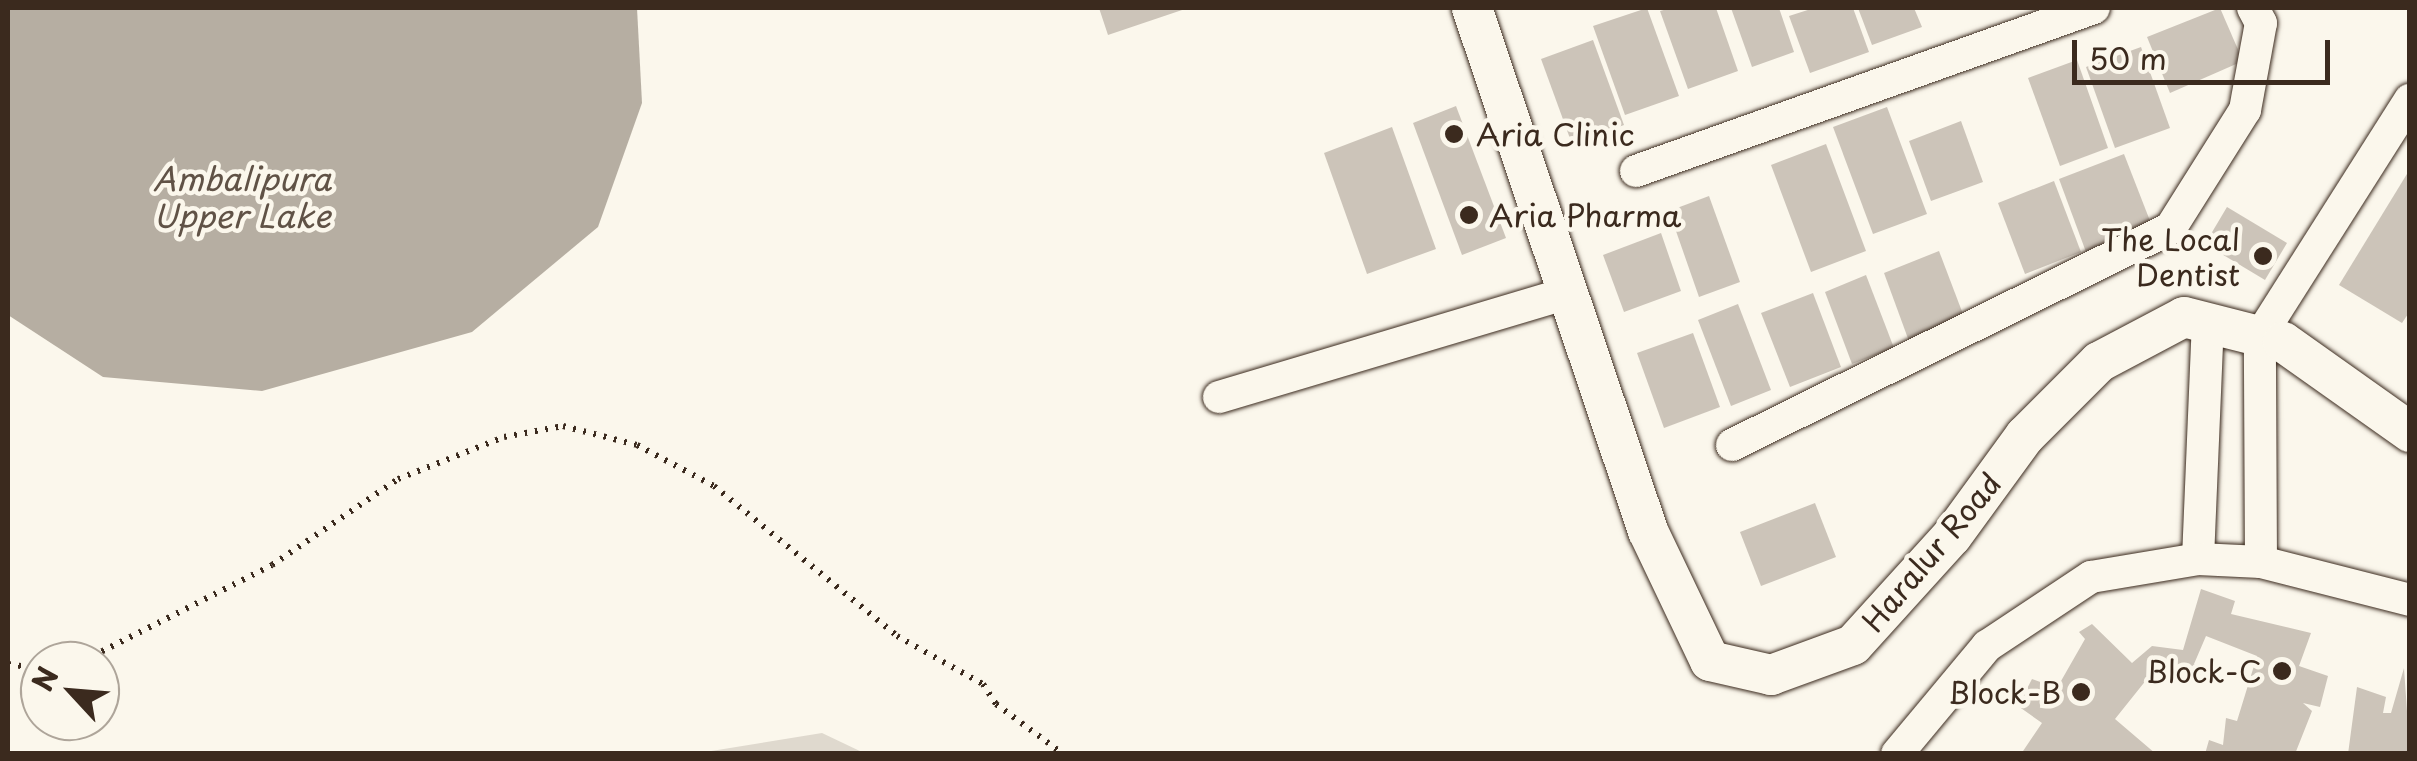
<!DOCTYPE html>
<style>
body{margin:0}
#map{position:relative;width:2417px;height:761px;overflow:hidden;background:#fbf7ec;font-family:"Playpen Sans",sans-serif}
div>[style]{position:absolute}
.green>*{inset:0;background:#dfd9ce}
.water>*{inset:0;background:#b6aea2}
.building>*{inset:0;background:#ccc4b9}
.path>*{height:6px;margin-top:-3px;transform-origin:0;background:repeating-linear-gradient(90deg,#3b2a1e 0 2.5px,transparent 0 10.5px)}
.roads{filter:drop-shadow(0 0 2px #3b2a1e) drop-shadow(0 0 2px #3b2a1e)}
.minor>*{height:32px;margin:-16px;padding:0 16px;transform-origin:16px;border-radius:16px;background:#fbf7ec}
.tertiary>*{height:40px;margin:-20px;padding:0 20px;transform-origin:20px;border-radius:20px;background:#fbf7ec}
.dots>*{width:28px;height:28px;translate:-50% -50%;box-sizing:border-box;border:5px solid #fbf7ec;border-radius:50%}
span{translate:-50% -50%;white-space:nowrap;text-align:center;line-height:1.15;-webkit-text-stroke:9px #fbf7ec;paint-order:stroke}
.poi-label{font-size:30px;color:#3b2a1e}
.left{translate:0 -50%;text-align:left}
.right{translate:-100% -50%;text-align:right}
.street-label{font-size:30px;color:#3b2a1e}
.water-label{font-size:32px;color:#605246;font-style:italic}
.frame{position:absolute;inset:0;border:10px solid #3b2a1e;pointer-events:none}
.north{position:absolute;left:20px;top:641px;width:100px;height:100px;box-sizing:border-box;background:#fbf7ec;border:2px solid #aea59a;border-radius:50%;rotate:296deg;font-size:28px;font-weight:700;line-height:40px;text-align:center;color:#3b2a1e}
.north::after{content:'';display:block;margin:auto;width:35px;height:45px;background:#3b2a1e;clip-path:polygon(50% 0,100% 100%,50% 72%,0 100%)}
.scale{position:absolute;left:2072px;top:40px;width:258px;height:45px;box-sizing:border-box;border:5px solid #3b2a1e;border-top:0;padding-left:12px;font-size:30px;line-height:35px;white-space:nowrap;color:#3b2a1e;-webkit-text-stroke:8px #fbf7ec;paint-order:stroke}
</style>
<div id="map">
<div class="green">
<div style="clip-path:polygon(822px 733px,864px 753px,699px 753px)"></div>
</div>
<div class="water">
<div style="clip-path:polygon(8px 8px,637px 8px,642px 103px,598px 227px,472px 332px,262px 391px,103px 377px,8px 315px)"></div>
</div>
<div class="building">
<div style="clip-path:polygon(1099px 8px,1188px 8px,1108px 35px)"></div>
<div style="clip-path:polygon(1647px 8px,1679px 96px,1625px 115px,1593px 26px)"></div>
<div style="clip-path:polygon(1671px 8px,1716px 8px,1738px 71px,1688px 89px,1660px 11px)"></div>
<div style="clip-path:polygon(1731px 8px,1779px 8px,1794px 52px,1752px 67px)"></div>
<div style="clip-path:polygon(1814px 8px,1853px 8px,1869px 52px,1810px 73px,1789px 16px)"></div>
<div style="clip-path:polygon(1858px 8px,1914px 8px,1922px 27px,1872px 45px)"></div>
<div style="clip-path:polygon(2220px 8px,2243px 61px,2170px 93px,2147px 37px)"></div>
<div style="clip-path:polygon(1593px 40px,1624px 125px,1572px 144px,1541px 59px)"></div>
<div style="clip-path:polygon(2141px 47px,2170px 128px,2115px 148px,2086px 67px)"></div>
<div style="clip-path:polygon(2077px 60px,2108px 148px,2060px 166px,2028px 78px)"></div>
<div style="clip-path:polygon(1456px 106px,1506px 238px,1462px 255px,1413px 123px)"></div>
<div style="clip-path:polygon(1887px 107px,1927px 214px,1873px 234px,1833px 127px)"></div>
<div style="clip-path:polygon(1961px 121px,1983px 182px,1931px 201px,1909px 141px)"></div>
<div style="clip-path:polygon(1392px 127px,1436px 249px,1367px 274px,1324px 153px)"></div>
<div style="clip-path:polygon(1826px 144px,1866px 251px,1811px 272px,1771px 165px)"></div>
<div style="clip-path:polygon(2124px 154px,2152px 226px,2086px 252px,2059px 179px)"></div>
<div style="clip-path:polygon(2410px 169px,2410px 311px,2402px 323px,2339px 285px)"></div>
<div style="clip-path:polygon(2054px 181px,2081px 252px,2025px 274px,1998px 203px)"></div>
<div style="clip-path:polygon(1709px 196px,1740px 282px,1699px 297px,1669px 211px)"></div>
<div style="clip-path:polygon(2227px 207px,2287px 243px,2265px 280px,2205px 244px)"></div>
<div style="clip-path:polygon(1661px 233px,1681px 291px,1624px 312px,1603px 255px)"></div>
<div style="clip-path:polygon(1939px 251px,1966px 322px,1910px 344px,1884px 273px)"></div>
<div style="clip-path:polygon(1866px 275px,1894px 348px,1852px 364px,1825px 292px)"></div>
<div style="clip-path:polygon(1813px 293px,1841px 367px,1790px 387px,1761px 313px)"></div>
<div style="clip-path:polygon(1738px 304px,1771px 390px,1731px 406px,1698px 320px)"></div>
<div style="clip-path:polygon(1693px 333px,1720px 407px,1664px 428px,1637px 353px)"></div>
<div style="clip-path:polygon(1815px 503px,1836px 557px,1761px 586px,1740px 532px)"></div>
<div style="clip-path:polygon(2201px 589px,2235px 601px,2231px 614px,2311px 633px,2299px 666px,2328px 676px,2320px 707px,2303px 703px,2312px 711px,2295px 754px,2205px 754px,2209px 740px,2223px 745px,2226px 718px,2237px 721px,2257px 656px,2206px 636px,2194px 664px,2213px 672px,2209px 684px,2175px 670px,2151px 674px,2115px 719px,2156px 754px,2021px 754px,2042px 723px,2018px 706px,2032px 679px,2057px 688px,2085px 639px,2079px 632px,2092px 624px,2132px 663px,2152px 646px,2183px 650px)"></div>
<div style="clip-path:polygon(2404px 668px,2410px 754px,2348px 754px,2357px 687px,2386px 697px,2383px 713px,2391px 713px)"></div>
</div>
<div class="path">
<div style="left:83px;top:661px;width:212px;rotate:-26.9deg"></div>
<div style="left:272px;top:565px;width:153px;rotate:-34.3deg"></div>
<div style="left:398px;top:479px;width:114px;rotate:-21.6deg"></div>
<div style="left:504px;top:437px;width:60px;rotate:-10.6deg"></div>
<div style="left:563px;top:426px;width:76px;rotate:14.4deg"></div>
<div style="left:637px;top:445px;width:87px;rotate:28deg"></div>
<div style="left:714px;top:486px;width:237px;rotate:39.3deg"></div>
<div style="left:897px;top:636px;width:98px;rotate:29.2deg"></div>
<div style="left:983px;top:684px;width:24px;rotate:57deg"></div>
<div style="left:996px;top:704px;width:84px;rotate:36.7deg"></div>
<div style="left:8px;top:664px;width:32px;rotate:9deg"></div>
</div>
<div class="roads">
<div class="minor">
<div style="left:1636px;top:171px;width:486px;rotate:-19.6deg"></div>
<div style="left:1219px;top:397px;width:364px;rotate:-16.6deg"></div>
<div style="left:1732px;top:445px;width:488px;rotate:-26.3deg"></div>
<div style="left:2170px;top:229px;width:141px;rotate:-57.8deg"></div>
<div style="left:2245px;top:110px;width:88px;rotate:-79.6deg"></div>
<div style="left:2261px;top:23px;width:17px;rotate:-118deg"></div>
<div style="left:2198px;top:559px;width:236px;rotate:-87.6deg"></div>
<div style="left:2261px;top:562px;width:226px;rotate:-90.3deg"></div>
<div style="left:2260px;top:336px;width:280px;rotate:-57.6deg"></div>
<div style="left:1897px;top:754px;width:141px;rotate:-50.2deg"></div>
<div style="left:1987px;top:646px;width:125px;rotate:-33.6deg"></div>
<div style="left:2091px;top:577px;width:109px;rotate:-9.5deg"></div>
<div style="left:2198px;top:559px;width:63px;rotate:2.7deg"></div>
<div style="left:2261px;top:562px;width:154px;rotate:14.3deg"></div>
</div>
<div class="tertiary">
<div style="left:1472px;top:8px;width:552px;rotate:71.4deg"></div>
<div style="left:1648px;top:531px;width:144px;rotate:64.5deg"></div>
<div style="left:1710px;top:661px;width:63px;rotate:12.9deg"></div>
<div style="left:1771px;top:675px;width:87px;rotate:-20.1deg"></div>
<div style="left:1853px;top:645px;width:147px;rotate:-47.8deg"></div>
<div style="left:1952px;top:536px;width:124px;rotate:-53.9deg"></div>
<div style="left:2025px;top:436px;width:105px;rotate:-45deg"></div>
<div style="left:2099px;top:362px;width:96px;rotate:-27.9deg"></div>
<div style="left:2184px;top:317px;width:102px;rotate:14.2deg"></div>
<div style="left:2283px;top:342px;width:156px;rotate:35.3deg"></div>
</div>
</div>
<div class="dots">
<div style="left:1454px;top:134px;background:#3b2a1e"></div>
<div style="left:1469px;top:215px;background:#3b2a1e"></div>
<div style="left:2263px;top:256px;background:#3b2a1e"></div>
<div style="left:2282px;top:671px;background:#3b2a1e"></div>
<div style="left:2081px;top:692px;background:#3b2a1e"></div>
</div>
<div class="poi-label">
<span class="left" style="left:1476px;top:134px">Aria Clinic</span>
<span class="left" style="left:1489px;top:215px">Aria Pharma</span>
<span class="right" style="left:2240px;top:256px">The Local<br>Dentist</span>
<span class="right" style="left:2262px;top:671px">Block-C</span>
<span class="right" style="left:2061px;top:692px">Block-B</span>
</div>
<div class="street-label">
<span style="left:1931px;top:552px;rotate:-50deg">Haralur Road</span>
</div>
<div class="water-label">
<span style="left:242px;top:197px">Ambalipura<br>Upper Lake</span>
</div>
<div class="frame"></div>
<div class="north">N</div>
<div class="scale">50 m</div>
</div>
